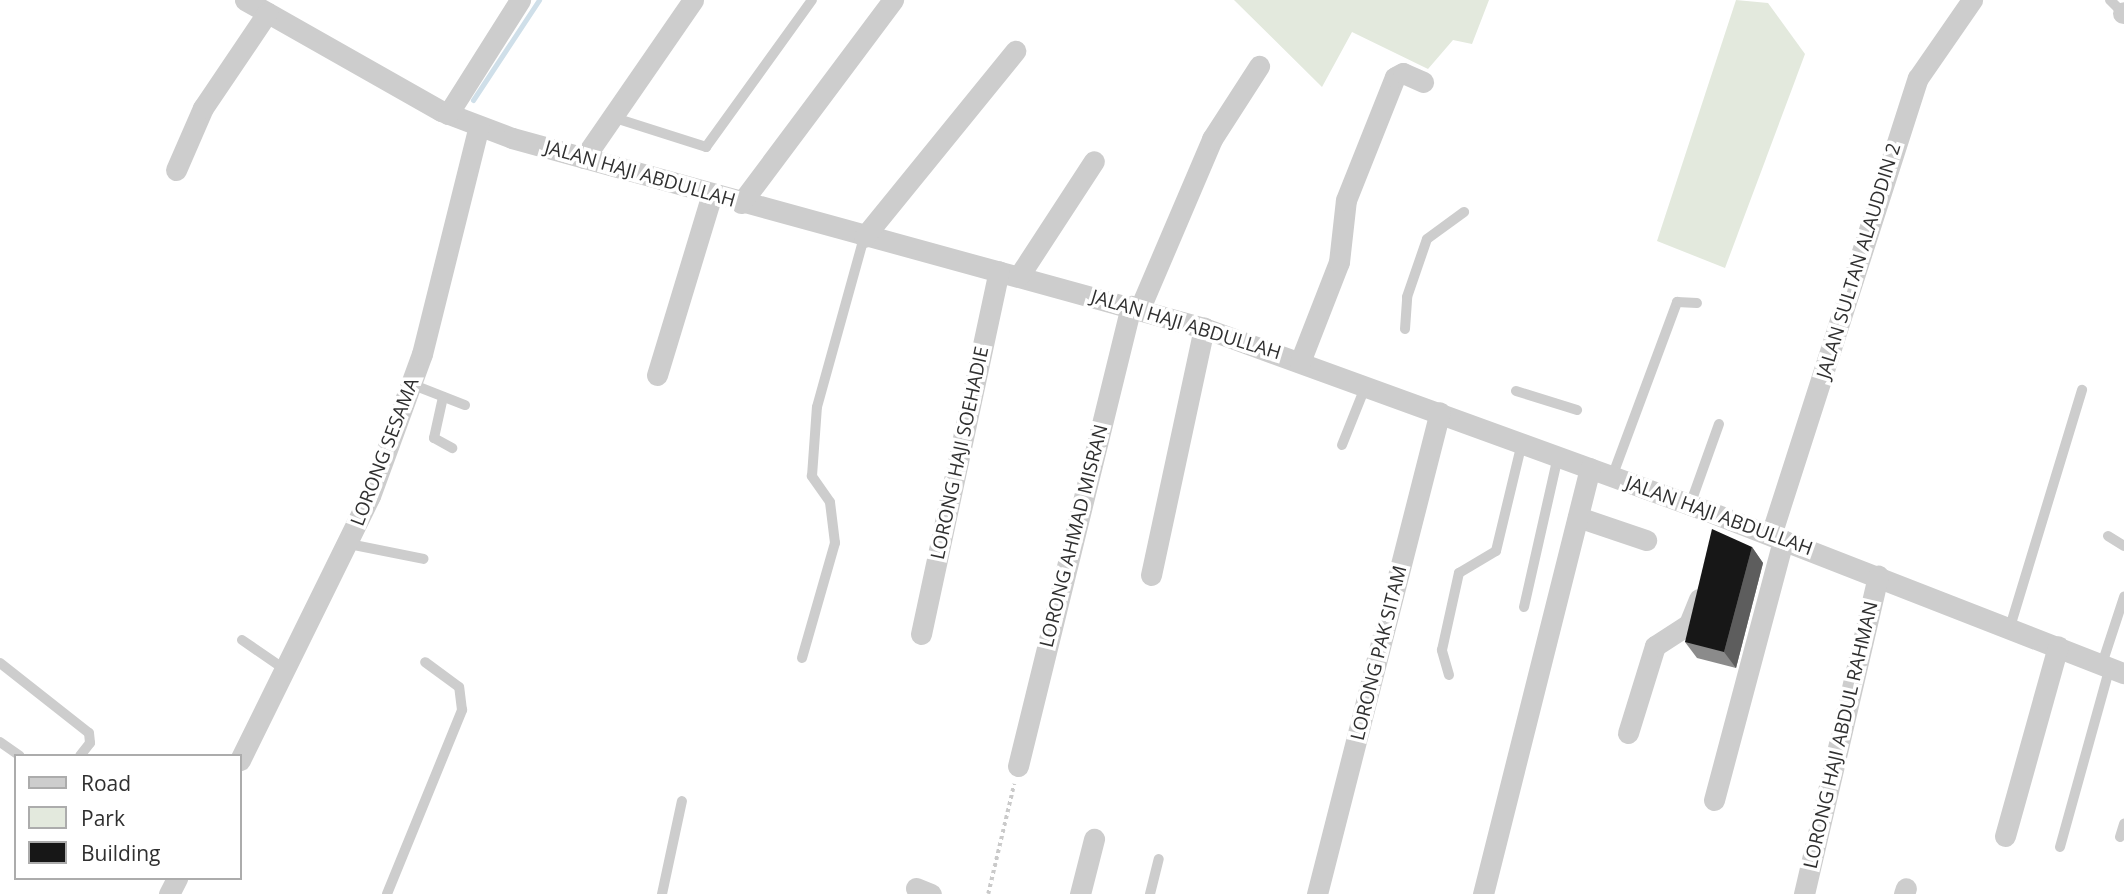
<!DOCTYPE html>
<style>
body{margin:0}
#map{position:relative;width:2124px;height:894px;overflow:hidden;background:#fff;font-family:"Open Sans",sans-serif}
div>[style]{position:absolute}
.green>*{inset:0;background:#e3e9dd}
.stream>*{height:5px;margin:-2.5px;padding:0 2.5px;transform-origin:2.5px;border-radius:2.5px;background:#cfdfe9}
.path>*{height:3.5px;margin-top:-1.75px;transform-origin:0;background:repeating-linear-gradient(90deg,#cacaca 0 3.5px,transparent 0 7px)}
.lane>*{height:10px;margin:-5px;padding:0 5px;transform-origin:5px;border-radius:5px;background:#cdcdcd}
.street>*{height:21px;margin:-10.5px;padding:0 10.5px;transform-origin:10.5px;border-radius:10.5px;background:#cdcdcd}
.wall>*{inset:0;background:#8b8b8b}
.shaded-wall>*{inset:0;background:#5d5d5d}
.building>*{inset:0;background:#171717}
span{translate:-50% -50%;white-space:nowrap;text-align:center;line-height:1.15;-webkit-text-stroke:7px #fff;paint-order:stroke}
.street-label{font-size:19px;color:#303030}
.legend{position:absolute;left:14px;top:754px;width:228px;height:126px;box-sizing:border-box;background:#fff;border:2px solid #acacac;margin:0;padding:9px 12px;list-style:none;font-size:21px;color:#303030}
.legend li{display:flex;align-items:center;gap:14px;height:35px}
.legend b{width:35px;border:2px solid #acacac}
</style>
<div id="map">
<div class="green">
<div style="clip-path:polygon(1234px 0,1489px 0,1472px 44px,1453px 40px,1428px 69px,1352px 32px,1322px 87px)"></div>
<div style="clip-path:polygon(1736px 0,1768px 3px,1805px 54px,1725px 268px,1657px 241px)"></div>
</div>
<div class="stream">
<div style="left:473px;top:100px;width:120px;rotate:-56.6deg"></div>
</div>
<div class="path">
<div style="left:988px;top:894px;width:113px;rotate:-76.7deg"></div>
</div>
<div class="lane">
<div style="left:2110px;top:0;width:20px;rotate:45deg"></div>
<div style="left:612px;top:117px;width:99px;rotate:17.7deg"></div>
<div style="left:706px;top:147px;width:181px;rotate:-54.2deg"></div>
<div style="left:1405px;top:329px;width:32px;rotate:-86deg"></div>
<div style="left:1407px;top:297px;width:61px;rotate:-71deg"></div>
<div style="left:1427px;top:239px;width:46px;rotate:-36.1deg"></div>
<div style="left:411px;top:384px;width:58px;rotate:21.3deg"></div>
<div style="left:1516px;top:391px;width:64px;rotate:17.3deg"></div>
<div style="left:443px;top:397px;width:42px;rotate:102.4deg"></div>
<div style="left:434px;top:438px;width:21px;rotate:29deg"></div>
<div style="left:1342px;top:445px;width:65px;rotate:-68.2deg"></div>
<div style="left:1612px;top:477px;width:187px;rotate:-69.6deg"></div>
<div style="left:1677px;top:302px;width:20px;rotate:3deg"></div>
<div style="left:1690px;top:505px;width:86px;rotate:-70.3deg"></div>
<div style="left:2108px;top:536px;width:19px;rotate:32deg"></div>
<div style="left:349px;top:544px;width:76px;rotate:11.3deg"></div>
<div style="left:1524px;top:607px;width:155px;rotate:-77.3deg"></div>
<div style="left:2010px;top:627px;width:248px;rotate:-73.1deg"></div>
<div style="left:242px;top:640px;width:55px;rotate:34.6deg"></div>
<div style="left:802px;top:658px;width:120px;rotate:-74deg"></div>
<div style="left:835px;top:543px;width:41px;rotate:-97deg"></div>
<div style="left:830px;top:502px;width:32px;rotate:-125deg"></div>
<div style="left:812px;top:476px;width:69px;rotate:-85.9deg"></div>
<div style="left:817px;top:407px;width:176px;rotate:-74.5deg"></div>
<div style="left:0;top:663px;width:113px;rotate:38.2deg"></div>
<div style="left:89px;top:733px;width:10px;rotate:84deg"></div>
<div style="left:90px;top:743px;width:16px;rotate:128deg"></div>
<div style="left:2102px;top:664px;width:71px;rotate:-71.8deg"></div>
<div style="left:1449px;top:675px;width:26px;rotate:-106deg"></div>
<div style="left:1442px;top:650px;width:79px;rotate:-77.6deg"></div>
<div style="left:1459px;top:573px;width:43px;rotate:-30.7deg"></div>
<div style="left:1496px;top:551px;width:111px;rotate:-76.5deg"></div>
<div style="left:0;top:742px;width:24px;rotate:35deg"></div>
<div style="left:2120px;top:837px;width:14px;rotate:-73deg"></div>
<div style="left:2060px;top:847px;width:187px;rotate:-74.5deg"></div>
<div style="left:387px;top:894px;width:199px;rotate:-67.8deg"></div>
<div style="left:462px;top:710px;width:23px;rotate:-97deg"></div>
<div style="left:459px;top:687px;width:42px;rotate:-143.7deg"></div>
<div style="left:662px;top:894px;width:95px;rotate:-77.9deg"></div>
<div style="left:1150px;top:894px;width:36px;rotate:-76deg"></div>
</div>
<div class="street">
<div style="left:245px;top:0;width:225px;rotate:29.5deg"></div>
<div style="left:441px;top:111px;width:76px;rotate:20.8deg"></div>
<div style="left:512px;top:138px;width:718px;rotate:15.35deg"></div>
<div style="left:1204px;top:328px;width:538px;rotate:19.98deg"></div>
<div style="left:1710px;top:512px;width:444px;rotate:21.3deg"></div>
<div style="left:2123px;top:13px;width:1px;rotate:-45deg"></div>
<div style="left:448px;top:114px;width:135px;rotate:-57.7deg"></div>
<div style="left:584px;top:158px;width:192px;rotate:-55.4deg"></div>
<div style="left:176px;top:170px;width:68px;rotate:-66.5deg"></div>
<div style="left:203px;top:108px;width:115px;rotate:-56deg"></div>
<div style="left:741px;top:203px;width:254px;rotate:-53.2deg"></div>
<div style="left:864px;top:237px;width:240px;rotate:-50.9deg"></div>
<div style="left:1019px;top:276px;width:137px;rotate:-56.9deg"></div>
<div style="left:1140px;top:308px;width:184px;rotate:-66.9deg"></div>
<div style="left:1212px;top:139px;width:87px;rotate:-57.2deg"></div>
<div style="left:1300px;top:362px;width:107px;rotate:-68.7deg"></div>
<div style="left:1339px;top:262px;width:62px;rotate:-83.6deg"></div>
<div style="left:1346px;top:200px;width:132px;rotate:-68.3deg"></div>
<div style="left:1395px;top:77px;width:9px;rotate:-27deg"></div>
<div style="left:1403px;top:73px;width:22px;rotate:24deg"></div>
<div style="left:657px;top:375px;width:189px;rotate:-73.1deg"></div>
<div style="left:1578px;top:517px;width:72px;rotate:18.7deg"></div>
<div style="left:1771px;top:535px;width:480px;rotate:-72.2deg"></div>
<div style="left:1918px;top:78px;width:95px;rotate:-55.3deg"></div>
<div style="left:1151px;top:575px;width:253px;rotate:-77.9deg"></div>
<div style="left:921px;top:634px;width:371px;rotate:-77.9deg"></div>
<div style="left:1628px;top:733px;width:91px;rotate:-72.8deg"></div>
<div style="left:1655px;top:646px;width:40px;rotate:-32.9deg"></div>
<div style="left:1689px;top:624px;width:27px;rotate:-68deg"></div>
<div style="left:240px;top:760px;width:294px;rotate:-63.8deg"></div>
<div style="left:370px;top:496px;width:151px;rotate:-69.9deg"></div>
<div style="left:422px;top:354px;width:235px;rotate:-76deg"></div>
<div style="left:1018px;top:766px;width:474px;rotate:-76.2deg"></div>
<div style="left:1714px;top:800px;width:269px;rotate:-75.1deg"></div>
<div style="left:2005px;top:836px;width:197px;rotate:-74.4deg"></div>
<div style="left:916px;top:888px;width:16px;rotate:22deg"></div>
<div style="left:169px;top:894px;width:18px;rotate:-63deg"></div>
<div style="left:1080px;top:894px;width:57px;rotate:-75.7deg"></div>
<div style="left:1317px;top:894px;width:497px;rotate:-75.7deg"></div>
<div style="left:1483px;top:894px;width:439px;rotate:-75.9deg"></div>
<div style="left:1804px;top:894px;width:327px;rotate:-76.9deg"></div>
<div style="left:1904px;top:894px;width:6px;rotate:-72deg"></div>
</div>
<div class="wall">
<div style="clip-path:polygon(1752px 547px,1763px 563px,1736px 668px,1697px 658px,1685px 642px)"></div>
</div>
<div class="shaded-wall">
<div style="clip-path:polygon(1752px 547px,1763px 563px,1736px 668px,1724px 652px)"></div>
</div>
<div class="building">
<div style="clip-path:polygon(1712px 529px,1752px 547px,1724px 652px,1685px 642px)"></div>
</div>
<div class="street-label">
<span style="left:640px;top:174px;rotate:16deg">JALAN HAJI ABDULLAH</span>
<span style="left:1859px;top:261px;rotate:-73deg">JALAN SULTAN ALAUDDIN 2</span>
<span style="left:1186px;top:325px;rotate:17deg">JALAN HAJI ABDULLAH</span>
<span style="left:385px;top:452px;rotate:-69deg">LORONG SESAMA</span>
<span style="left:960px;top:453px;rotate:-78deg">LORONG HAJI SOEHADIE</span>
<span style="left:1719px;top:516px;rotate:20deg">JALAN HAJI ABDULLAH</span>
<span style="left:1074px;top:536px;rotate:-76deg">LORONG AHMAD MISRAN</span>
<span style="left:1379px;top:653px;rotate:-76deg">LORONG PAK SITAM</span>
<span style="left:1841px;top:735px;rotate:-77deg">LORONG HAJI ABDUL RAHMAN</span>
</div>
<ul class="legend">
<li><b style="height:9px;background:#cdcdcd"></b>Road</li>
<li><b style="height:19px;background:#e3e9dd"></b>Park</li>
<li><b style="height:19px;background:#171717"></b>Building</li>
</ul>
</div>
